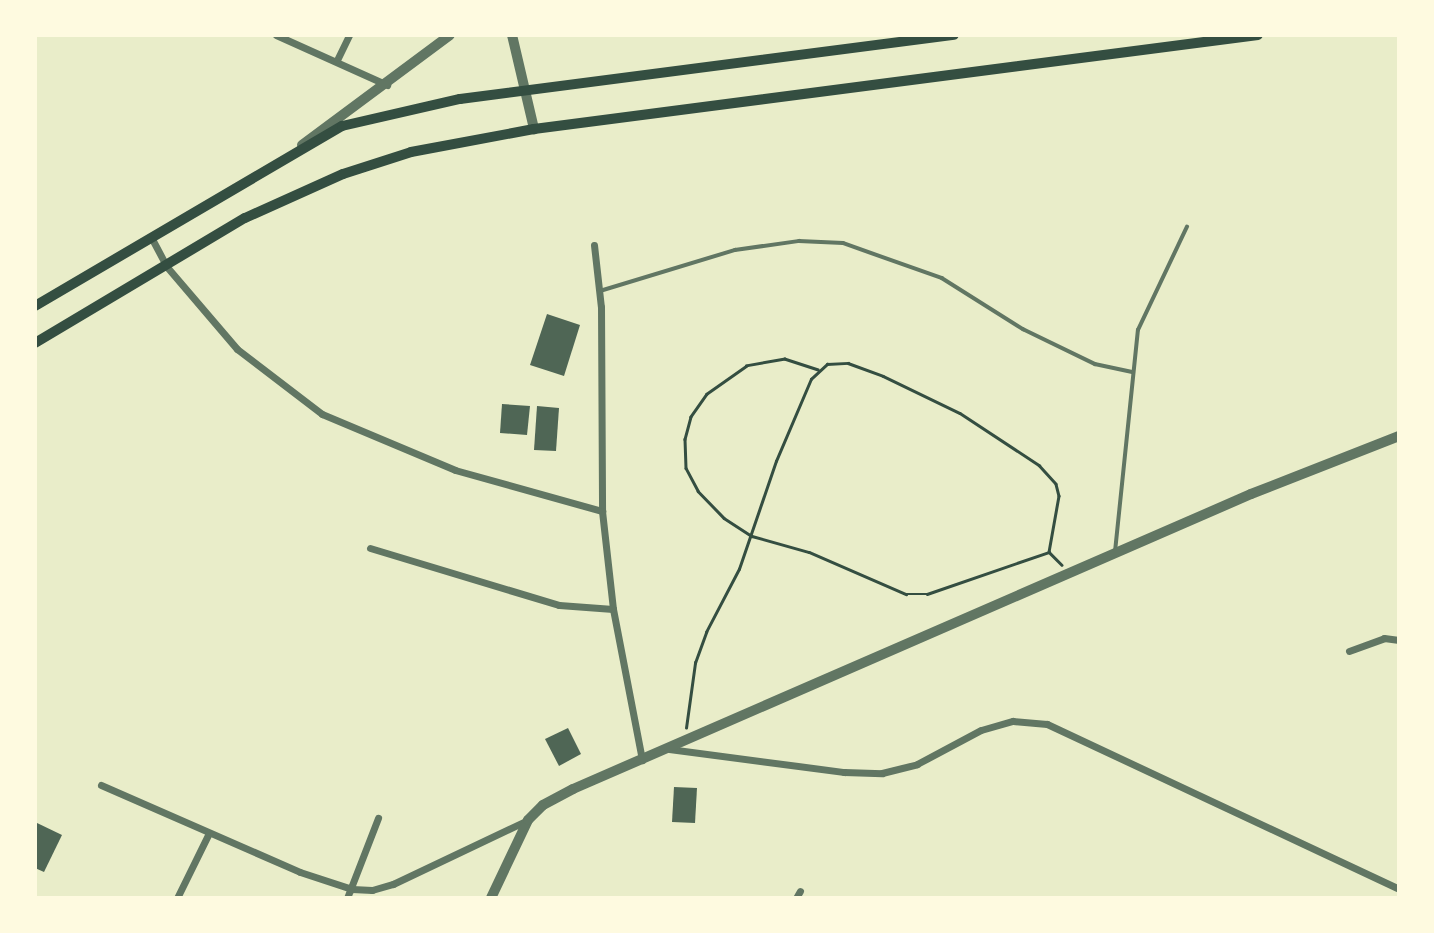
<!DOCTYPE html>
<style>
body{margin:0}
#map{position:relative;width:1434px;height:933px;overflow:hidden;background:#e9edc9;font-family:"PT Sans Narrow",sans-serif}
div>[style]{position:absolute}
.building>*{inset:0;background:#4f6655}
.path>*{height:2.5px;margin:-1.25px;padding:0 1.25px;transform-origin:1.25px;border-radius:1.25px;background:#344e41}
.service>*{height:3.5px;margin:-1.75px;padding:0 1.75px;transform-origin:1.75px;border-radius:1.75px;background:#617663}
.minor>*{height:7px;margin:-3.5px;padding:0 3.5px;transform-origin:3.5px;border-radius:3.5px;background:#617663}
.tertiary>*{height:10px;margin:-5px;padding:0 5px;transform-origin:5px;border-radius:5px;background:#617663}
.secondary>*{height:10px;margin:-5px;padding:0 5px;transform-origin:5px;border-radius:5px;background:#344e41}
span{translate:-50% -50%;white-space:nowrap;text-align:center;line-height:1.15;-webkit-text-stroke:5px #fefae0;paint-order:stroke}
.frame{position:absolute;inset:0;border:37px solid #fefae0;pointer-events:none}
</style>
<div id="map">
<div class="building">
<div style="clip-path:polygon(547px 314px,580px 325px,564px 376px,530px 365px)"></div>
<div style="clip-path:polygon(502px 404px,530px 406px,527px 435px,500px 433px)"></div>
<div style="clip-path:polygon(537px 406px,559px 408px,556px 451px,534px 450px)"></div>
<div style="clip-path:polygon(568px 728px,581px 754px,559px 766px,545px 739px)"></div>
<div style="clip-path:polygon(674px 787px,697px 788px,695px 823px,672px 822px)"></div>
<div style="clip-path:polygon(35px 822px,62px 835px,44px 872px,35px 868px)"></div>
</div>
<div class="path">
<div style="left:818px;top:370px;width:35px;rotate:-162deg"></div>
<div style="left:785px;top:359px;width:39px;rotate:170deg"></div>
<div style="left:747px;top:366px;width:49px;rotate:145deg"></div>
<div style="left:707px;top:394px;width:28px;rotate:125deg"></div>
<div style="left:691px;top:417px;width:23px;rotate:105deg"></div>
<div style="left:685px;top:439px;width:29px;rotate:88deg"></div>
<div style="left:686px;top:468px;width:26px;rotate:62deg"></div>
<div style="left:698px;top:491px;width:37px;rotate:46deg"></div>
<div style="left:724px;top:518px;width:33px;rotate:33deg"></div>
<div style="left:752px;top:536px;width:59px;rotate:15.7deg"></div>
<div style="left:809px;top:552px;width:106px;rotate:23.4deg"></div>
<div style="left:906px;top:594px;width:21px"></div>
<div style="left:927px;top:594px;width:129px;rotate:-19deg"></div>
<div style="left:686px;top:728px;width:66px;rotate:-82.1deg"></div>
<div style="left:695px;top:663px;width:33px;rotate:-70deg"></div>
<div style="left:706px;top:632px;width:71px;rotate:-62.4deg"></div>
<div style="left:739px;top:569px;width:114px;rotate:-71.1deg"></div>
<div style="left:776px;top:461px;width:89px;rotate:-66.9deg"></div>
<div style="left:811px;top:379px;width:22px;rotate:-43deg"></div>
<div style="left:827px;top:364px;width:21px;rotate:-3deg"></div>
<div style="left:848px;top:363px;width:37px;rotate:20deg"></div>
<div style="left:883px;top:376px;width:85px;rotate:25.7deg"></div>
<div style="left:960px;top:413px;width:95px;rotate:33.4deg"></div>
<div style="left:1039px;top:465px;width:25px;rotate:48deg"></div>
<div style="left:1056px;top:484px;width:12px;rotate:76deg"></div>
<div style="left:1059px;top:496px;width:57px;rotate:100.1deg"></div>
<div style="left:1049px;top:552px;width:18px;rotate:45deg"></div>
</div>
<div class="service">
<div style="left:600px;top:291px;width:141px;rotate:-16.9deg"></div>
<div style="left:735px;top:250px;width:65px;rotate:-8deg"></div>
<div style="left:799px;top:241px;width:44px;rotate:2.6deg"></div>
<div style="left:843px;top:243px;width:105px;rotate:19.5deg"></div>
<div style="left:942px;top:278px;width:96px;rotate:32.2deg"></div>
<div style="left:1023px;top:329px;width:80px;rotate:25.9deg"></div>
<div style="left:1095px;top:364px;width:39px;rotate:12deg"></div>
<div style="left:1115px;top:552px;width:223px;rotate:-84.1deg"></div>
<div style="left:1138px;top:330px;width:114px;rotate:-64.6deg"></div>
</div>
<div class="minor">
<div style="left:276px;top:35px;width:122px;rotate:24.2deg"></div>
<div style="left:337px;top:60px;width:28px;rotate:-64deg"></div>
<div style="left:151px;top:237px;width:34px;rotate:62deg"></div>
<div style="left:167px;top:267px;width:108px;rotate:49.5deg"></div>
<div style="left:237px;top:349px;width:107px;rotate:37.4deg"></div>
<div style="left:322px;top:414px;width:144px;rotate:22.8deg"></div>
<div style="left:455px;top:470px;width:153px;rotate:15.6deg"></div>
<div style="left:594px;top:245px;width:62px;rotate:83.6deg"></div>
<div style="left:601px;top:307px;width:204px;rotate:89.7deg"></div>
<div style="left:602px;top:511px;width:99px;rotate:83.6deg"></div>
<div style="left:613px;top:609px;width:154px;rotate:79.1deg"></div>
<div style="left:370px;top:548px;width:197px;rotate:16.8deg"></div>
<div style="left:559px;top:605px;width:54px;rotate:4.2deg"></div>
<div style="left:1349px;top:651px;width:37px;rotate:-20deg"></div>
<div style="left:1384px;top:638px;width:15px;rotate:8deg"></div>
<div style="left:669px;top:749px;width:177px;rotate:7.5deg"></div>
<div style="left:844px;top:772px;width:38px;rotate:2deg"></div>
<div style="left:882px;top:773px;width:36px;rotate:-14deg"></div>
<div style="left:917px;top:764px;width:72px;rotate:-28deg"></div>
<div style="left:981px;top:730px;width:33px;rotate:-16deg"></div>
<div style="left:1013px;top:721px;width:34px;rotate:5deg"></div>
<div style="left:1047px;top:724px;width:389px;rotate:25.1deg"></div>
<div style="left:101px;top:785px;width:217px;rotate:23.6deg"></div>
<div style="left:300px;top:872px;width:55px;rotate:18.1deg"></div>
<div style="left:352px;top:889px;width:20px;rotate:3deg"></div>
<div style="left:372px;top:890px;width:22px;rotate:-16deg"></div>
<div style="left:393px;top:884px;width:149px;rotate:-25.4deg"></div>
<div style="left:177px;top:898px;width:72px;rotate:-63.8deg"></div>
<div style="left:347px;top:898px;width:86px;rotate:-68.8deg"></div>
<div style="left:796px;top:898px;width:8px;rotate:-60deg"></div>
</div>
<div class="tertiary">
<div style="left:512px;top:35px;width:97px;rotate:76.8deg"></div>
<div style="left:302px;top:145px;width:184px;rotate:-36.6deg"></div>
<div style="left:491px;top:898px;width:86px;rotate:-64.6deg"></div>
<div style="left:528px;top:820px;width:21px;rotate:-45deg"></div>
<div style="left:543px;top:805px;width:34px;rotate:-28deg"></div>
<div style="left:573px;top:789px;width:739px;rotate:-23.51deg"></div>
<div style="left:1251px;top:494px;width:159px;rotate:-21.4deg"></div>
</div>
<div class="secondary">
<div style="left:35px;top:306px;width:356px;rotate:-30.4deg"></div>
<div style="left:342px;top:126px;width:121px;rotate:-12.9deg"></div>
<div style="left:460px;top:99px;width:498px;rotate:-7.4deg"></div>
<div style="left:35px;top:343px;width:244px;rotate:-30.8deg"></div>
<div style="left:245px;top:218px;width:107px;rotate:-24.2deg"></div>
<div style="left:343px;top:174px;width:71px;rotate:-17.9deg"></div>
<div style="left:411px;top:152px;width:125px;rotate:-10.6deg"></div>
<div style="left:534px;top:129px;width:730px;rotate:-7.4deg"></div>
</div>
<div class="frame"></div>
</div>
